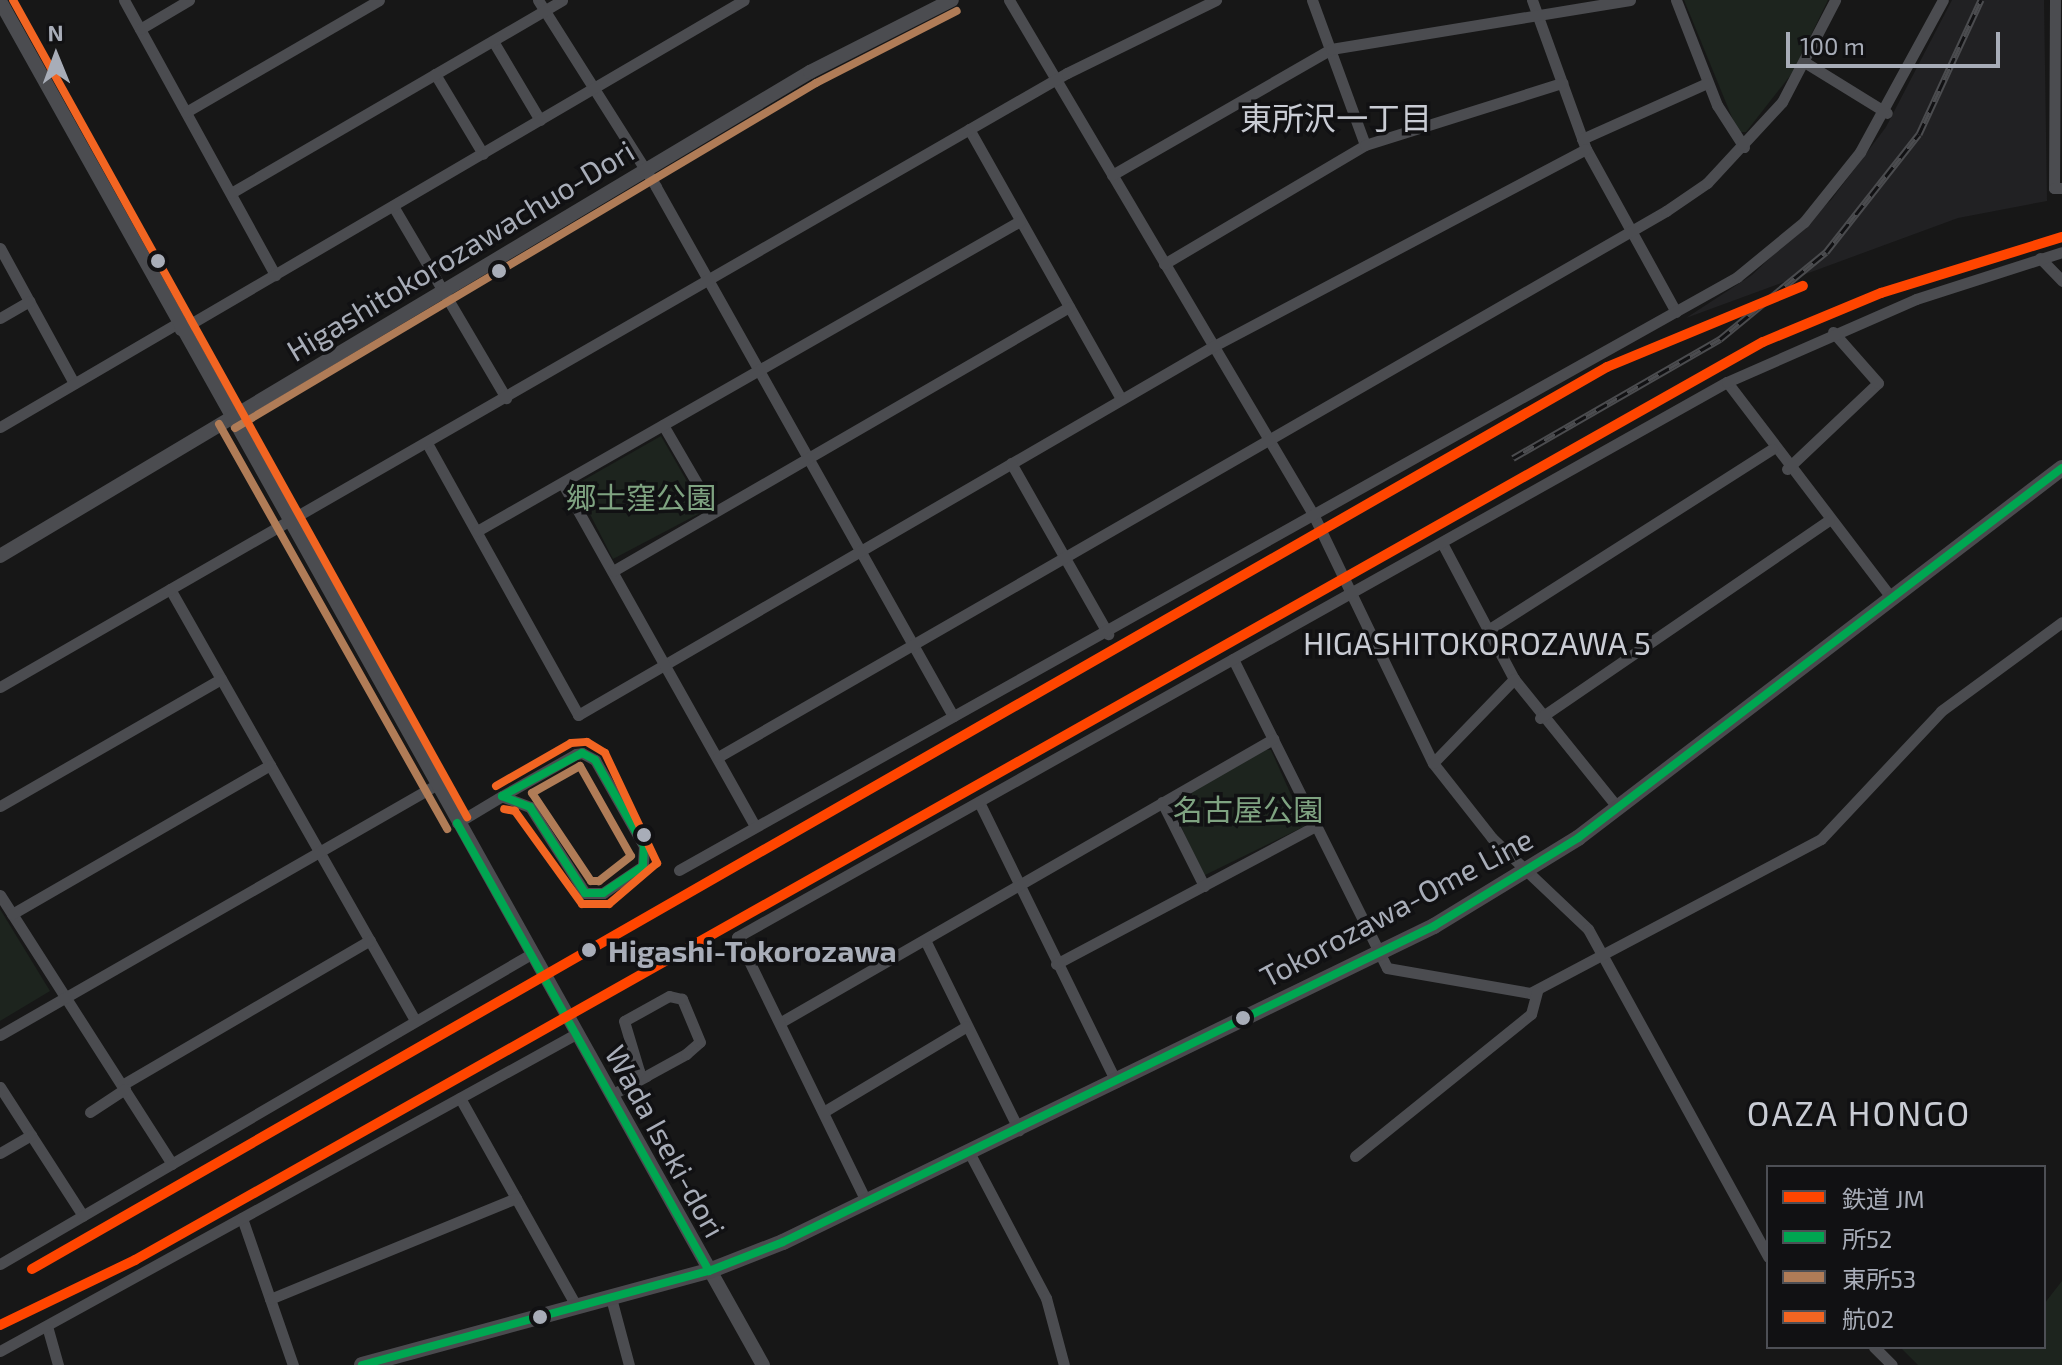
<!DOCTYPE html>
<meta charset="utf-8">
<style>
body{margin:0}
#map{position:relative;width:2062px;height:1365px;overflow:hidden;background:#171717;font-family:"Exo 2","Noto Sans JP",sans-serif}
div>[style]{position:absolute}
.built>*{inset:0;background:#212123}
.green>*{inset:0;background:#1d241e}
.minor>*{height:11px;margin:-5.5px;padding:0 5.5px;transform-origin:5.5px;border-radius:5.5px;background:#4b4c50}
.tertiary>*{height:14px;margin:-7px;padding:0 7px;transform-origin:7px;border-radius:7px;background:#4b4c50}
.secondary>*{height:16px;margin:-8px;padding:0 8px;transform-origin:8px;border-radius:8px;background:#4a4a4e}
.rail>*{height:7px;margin-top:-3.5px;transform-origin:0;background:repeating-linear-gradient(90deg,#111113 0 12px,#4b4c4f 0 24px);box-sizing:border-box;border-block:2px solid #4b4c4f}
.bus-1>*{height:8px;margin:-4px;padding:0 4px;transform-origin:4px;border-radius:4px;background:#00a651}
.bus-2>*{height:8px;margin:-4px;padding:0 4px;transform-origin:4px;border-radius:4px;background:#b07c57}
.bus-3>*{height:8px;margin:-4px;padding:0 4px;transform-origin:4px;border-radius:4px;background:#f26522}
.rail-1>*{height:10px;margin:-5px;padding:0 5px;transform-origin:5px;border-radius:5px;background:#ff4500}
.dots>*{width:22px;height:22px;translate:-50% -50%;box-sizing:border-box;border:4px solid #111113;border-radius:50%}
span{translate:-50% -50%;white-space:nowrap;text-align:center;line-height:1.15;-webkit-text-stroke:7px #111113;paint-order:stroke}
.street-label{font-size:30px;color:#a8adb8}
.park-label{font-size:30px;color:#7fa381}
.stop-label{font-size:30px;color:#a8adb8;font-weight:700}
.left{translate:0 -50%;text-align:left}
.neighbourhood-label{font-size:32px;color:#c9ccd4}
.quarter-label{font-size:34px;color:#c9ccd4;letter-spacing:2px}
.legend{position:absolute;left:1766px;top:1165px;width:280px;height:184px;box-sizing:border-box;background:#111113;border:2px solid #4d4f55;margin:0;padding:10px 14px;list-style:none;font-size:24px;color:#a8adb8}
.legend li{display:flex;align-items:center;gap:16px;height:40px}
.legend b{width:40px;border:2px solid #4d4f55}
.north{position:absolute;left:16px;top:16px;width:80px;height:80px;-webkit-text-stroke:6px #111113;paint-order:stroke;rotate:359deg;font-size:22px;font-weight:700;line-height:32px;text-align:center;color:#a8adb8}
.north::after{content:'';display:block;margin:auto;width:28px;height:36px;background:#a8adb8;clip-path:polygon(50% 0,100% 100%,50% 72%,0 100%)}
.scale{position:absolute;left:1786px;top:32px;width:214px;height:36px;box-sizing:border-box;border:4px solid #a8adb8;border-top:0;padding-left:10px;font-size:24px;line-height:28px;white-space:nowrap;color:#a8adb8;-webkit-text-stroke:6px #111113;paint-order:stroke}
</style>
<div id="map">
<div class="built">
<div style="clip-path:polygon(1952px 0,2044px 0,2047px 201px,1958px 218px,1686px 318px,1752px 275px,1831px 200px,1886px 127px)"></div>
</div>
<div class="green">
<div style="clip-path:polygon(1828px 0,1793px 72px,1746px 132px,1738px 132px,1684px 0)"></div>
<div style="clip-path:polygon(661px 436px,704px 511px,613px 559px,575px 485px)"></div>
<div style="clip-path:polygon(1264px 750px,1271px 750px,1305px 826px,1203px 876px,1171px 803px)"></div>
<div style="clip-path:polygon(0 909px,50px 991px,0 1021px)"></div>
<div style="clip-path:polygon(2062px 1281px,2062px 1365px,1918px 1365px,1900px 1347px,2044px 1347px,2044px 1304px)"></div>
</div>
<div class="minor">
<div style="left:124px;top:0;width:314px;rotate:61.2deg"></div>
<div style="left:538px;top:0;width:221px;rotate:57.7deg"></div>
<div style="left:656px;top:187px;width:607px;rotate:60.69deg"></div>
<div style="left:1009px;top:0;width:597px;rotate:59.4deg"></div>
<div style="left:1313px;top:514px;width:276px;rotate:64.3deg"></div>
<div style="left:1433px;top:763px;width:95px;rotate:51.8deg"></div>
<div style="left:1492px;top:838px;width:132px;rotate:43.5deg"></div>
<div style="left:1588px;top:929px;width:374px;rotate:61.2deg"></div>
<div style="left:1312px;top:0;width:154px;rotate:69.9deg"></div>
<div style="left:1532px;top:0;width:158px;rotate:70.1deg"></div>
<div style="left:1586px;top:149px;width:186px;rotate:61.1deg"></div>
<div style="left:1676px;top:0;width:113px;rotate:68.7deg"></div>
<div style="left:1717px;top:105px;width:50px;rotate:57.3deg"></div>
<div style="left:2055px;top:0;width:188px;rotate:90.3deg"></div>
<div style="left:2054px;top:188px;width:8px"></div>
<div style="left:140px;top:29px;width:57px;rotate:-30.6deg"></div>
<div style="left:493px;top:41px;width:92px;rotate:59.3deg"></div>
<div style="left:1806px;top:63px;width:95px;rotate:31.7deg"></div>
<div style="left:435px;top:74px;width:93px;rotate:59deg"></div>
<div style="left:186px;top:112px;width:223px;rotate:-30.1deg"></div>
<div style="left:969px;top:129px;width:310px;rotate:60.6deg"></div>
<div style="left:1582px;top:139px;width:137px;rotate:-24.1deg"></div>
<div style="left:1112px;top:175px;width:253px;rotate:-29.9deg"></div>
<div style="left:1331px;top:49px;width:303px;rotate:-9.3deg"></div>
<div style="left:231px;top:193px;width:383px;rotate:-30.2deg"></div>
<div style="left:393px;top:206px;width:223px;rotate:59.5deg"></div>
<div style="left:0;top:248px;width:154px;rotate:61.3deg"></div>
<div style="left:2040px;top:258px;width:32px;rotate:46deg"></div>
<div style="left:1164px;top:264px;width:234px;rotate:-30.6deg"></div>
<div style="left:1365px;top:145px;width:207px;rotate:-17.5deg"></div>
<div style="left:0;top:318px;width:34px;rotate:-30deg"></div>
<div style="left:180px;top:330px;width:653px;rotate:-30.33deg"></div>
<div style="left:1727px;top:382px;width:269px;rotate:52.7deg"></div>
<div style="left:663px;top:425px;width:99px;rotate:59.8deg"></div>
<div style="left:0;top:427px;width:204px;rotate:-30.3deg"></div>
<div style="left:428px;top:445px;width:309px;rotate:60.9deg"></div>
<div style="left:578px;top:715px;width:733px;rotate:-30.13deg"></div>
<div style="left:1212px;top:347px;width:423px;rotate:-27.9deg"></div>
<div style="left:1011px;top:463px;width:197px;rotate:60.4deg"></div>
<div style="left:1787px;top:469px;width:125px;rotate:-43.4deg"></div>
<div style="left:1878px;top:383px;width:68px;rotate:-131.4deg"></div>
<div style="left:563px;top:484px;width:392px;rotate:60.7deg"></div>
<div style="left:477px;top:531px;width:625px;rotate:-29.72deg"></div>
<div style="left:1442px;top:543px;width:154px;rotate:62.1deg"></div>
<div style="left:1514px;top:679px;width:166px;rotate:51.1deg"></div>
<div style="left:613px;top:571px;width:527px;rotate:-30.07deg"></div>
<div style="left:170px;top:589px;width:496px;rotate:60.4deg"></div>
<div style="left:1488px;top:630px;width:337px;rotate:-32.5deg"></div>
<div style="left:1233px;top:659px;width:345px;rotate:63.5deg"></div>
<div style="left:1387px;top:968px;width:145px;rotate:9.9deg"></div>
<div style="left:1530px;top:993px;width:329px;rotate:-27.9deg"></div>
<div style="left:1821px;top:839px;width:175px;rotate:-46.8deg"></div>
<div style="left:1941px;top:711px;width:150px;rotate:-36.3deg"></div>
<div style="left:0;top:687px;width:1231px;rotate:-29.92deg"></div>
<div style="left:1067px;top:73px;width:166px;rotate:-26.1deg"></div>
<div style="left:1540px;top:718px;width:350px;rotate:-34.4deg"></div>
<div style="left:718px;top:757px;width:1094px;rotate:-29.94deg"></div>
<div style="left:1666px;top:211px;width:50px;rotate:-34.3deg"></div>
<div style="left:1707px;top:183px;width:110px;rotate:-47.2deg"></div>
<div style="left:1782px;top:102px;width:115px;rotate:-62.5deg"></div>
<div style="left:1433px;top:763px;width:117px;rotate:-46deg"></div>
<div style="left:979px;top:802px;width:312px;rotate:63.9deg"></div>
<div style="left:1162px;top:802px;width:94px;rotate:63.4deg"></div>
<div style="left:0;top:806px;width:255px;rotate:-29.9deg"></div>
<div style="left:457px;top:823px;width:52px;rotate:-31deg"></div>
<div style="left:502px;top:796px;width:85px;rotate:-29.6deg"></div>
<div style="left:576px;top:754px;width:6px;rotate:-9deg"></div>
<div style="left:582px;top:753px;width:15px;rotate:28deg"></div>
<div style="left:595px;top:760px;width:99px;rotate:60.3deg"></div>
<div style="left:644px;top:846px;width:20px;rotate:93deg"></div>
<div style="left:643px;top:866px;width:48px;rotate:146deg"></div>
<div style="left:603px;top:893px;width:18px;rotate:180deg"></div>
<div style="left:585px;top:893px;width:102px;rotate:-122.6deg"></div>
<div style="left:530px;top:807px;width:30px;rotate:-159deg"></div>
<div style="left:679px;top:870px;width:1213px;rotate:-29.27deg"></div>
<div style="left:1737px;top:277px;width:87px;rotate:-39.4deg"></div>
<div style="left:1804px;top:222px;width:90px;rotate:-51.3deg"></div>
<div style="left:1860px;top:152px;width:173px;rotate:-61.4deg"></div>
<div style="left:0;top:895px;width:319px;rotate:57.4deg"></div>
<div style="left:12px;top:914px;width:298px;rotate:-30deg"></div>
<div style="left:926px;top:942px;width:210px;rotate:63.7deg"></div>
<div style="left:1056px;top:964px;width:293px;rotate:-28deg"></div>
<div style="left:781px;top:1022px;width:568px;rotate:-29.91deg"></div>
<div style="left:0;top:1035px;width:503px;rotate:-29.83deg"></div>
<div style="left:122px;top:1085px;width:287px;rotate:-30.3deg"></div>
<div style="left:0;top:1087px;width:153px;rotate:57.2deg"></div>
<div style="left:611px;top:1095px;width:40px;rotate:-28deg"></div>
<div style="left:646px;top:1076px;width:46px;rotate:-28.8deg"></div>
<div style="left:686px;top:1054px;width:18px;rotate:-41deg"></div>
<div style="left:700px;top:1042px;width:47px;rotate:-112.7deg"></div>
<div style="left:682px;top:999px;width:13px;rotate:-167deg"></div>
<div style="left:669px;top:996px;width:51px;rotate:150.9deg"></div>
<div style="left:624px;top:1021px;width:52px;rotate:73.3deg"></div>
<div style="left:639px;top:1071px;width:22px;rotate:129deg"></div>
<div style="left:460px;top:1098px;width:240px;rotate:60.8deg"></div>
<div style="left:825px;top:1111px;width:165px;rotate:-30.9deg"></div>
<div style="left:90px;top:1112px;width:42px;rotate:-33.3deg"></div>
<div style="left:0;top:1153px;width:36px;rotate:-30deg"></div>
<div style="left:970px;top:1154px;width:163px;rotate:62.2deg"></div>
<div style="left:1046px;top:1298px;width:69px;rotate:75deg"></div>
<div style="left:1355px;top:1156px;width:226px;rotate:-38.9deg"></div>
<div style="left:1531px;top:1014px;width:24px;rotate:-75deg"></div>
<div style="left:867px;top:1203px;width:296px;rotate:-116deg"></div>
<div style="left:737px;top:937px;width:1135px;rotate:-29.28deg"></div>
<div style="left:1727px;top:382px;width:206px;rotate:-23.7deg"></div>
<div style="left:1916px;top:299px;width:153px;rotate:-17.8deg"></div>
<div style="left:242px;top:1218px;width:156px;rotate:70.9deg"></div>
<div style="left:0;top:1264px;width:615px;rotate:-30.28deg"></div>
<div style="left:611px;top:1298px;width:69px;rotate:75deg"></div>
<div style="left:270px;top:1299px;width:266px;rotate:-22.3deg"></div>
<div style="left:47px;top:1326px;width:41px;rotate:74.2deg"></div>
<div style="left:1874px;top:1347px;width:25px;rotate:45deg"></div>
<div style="left:0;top:1351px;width:657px;rotate:-28.83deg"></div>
</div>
<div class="tertiary">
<div style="left:0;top:1px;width:1563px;rotate:60.78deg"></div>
<div style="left:0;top:556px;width:944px;rotate:-30.86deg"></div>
<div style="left:810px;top:72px;width:159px;rotate:-26.9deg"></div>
</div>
<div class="secondary">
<div style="left:362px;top:1365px;width:360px;rotate:-15.2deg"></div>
<div style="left:709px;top:1271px;width:79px;rotate:-21.4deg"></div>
<div style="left:783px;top:1242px;width:724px;rotate:-25.89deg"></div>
<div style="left:1434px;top:926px;width:169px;rotate:-31.4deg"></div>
<div style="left:1578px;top:838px;width:609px;rotate:-37.4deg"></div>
</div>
<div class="rail">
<div style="left:1513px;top:458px;width:239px;rotate:-29.9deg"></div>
<div style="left:1720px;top:339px;width:137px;rotate:-39.4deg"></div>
<div style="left:1826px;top:252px;width:150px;rotate:-51.8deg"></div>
<div style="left:1919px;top:134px;width:148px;rotate:-65.2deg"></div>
</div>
<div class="bus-1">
<div style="left:582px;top:753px;width:15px;rotate:28deg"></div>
<div style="left:595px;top:760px;width:99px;rotate:60.3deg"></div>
<div style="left:644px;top:846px;width:20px;rotate:93deg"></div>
<div style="left:643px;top:866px;width:48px;rotate:146deg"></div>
<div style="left:603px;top:893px;width:18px;rotate:180deg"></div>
<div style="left:585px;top:893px;width:102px;rotate:-122.6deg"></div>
<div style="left:530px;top:807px;width:30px;rotate:-159deg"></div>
<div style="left:502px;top:796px;width:91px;rotate:-28.3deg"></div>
<div style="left:457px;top:823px;width:514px;rotate:60.64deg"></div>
<div style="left:362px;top:1365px;width:360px;rotate:-15.2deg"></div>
<div style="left:709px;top:1271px;width:79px;rotate:-21.4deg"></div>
<div style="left:783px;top:1242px;width:724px;rotate:-25.89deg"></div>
<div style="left:1434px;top:926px;width:169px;rotate:-31.4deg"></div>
<div style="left:1578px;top:838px;width:609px;rotate:-37.4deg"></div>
</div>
<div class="bus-2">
<div style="left:219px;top:424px;width:465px;rotate:60.6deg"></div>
<div style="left:235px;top:428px;width:676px;rotate:-30.7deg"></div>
<div style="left:816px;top:83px;width:158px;rotate:-27.1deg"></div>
<div style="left:580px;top:766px;width:103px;rotate:60.5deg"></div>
<div style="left:631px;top:856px;width:41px;rotate:142deg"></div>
<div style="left:599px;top:881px;width:8px;rotate:180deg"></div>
<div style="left:591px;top:881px;width:106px;rotate:-123.8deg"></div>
<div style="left:532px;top:793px;width:55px;rotate:-29.4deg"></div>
</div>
<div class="bus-3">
<div style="left:13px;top:0;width:935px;rotate:60.94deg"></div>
<div style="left:496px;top:786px;width:86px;rotate:-29.8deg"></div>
<div style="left:571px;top:743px;width:16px;rotate:-4deg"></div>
<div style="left:587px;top:742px;width:21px;rotate:31deg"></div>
<div style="left:605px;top:753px;width:122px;rotate:64.7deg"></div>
<div style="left:657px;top:863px;width:63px;rotate:139.5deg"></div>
<div style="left:609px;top:904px;width:27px;rotate:180deg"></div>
<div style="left:582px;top:904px;width:115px;rotate:-125.8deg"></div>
<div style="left:515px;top:811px;width:11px;rotate:-170deg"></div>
</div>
<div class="rail-1">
<div style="left:32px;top:1269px;width:1815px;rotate:-29.8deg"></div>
<div style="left:1607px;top:367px;width:212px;rotate:-22.5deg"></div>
<div style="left:0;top:1325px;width:150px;rotate:-25.7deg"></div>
<div style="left:135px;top:1260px;width:1869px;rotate:-29.42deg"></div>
<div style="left:1763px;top:342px;width:128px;rotate:-22.6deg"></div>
<div style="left:1881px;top:293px;width:189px;rotate:-17.2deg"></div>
</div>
<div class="dots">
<div style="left:158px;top:261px;background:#a8adb8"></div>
<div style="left:499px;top:271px;background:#a8adb8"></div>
<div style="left:644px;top:835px;background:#a8adb8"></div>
<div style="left:589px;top:950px;background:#a8adb8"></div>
<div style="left:1243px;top:1018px;background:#a8adb8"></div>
<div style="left:540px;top:1317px;background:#a8adb8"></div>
</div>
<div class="street-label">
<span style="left:460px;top:250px;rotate:-31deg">Higashitokorozawachuo-Dori</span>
<span style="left:1396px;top:907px;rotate:-28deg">Tokorozawa-Ome Line</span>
<span style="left:666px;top:1141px;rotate:61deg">Wada Iseki-dori</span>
</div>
<div class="park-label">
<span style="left:641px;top:497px">郷士窪公園</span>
<span style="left:1248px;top:809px">名古屋公園</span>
</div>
<div class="stop-label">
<span class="left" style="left:608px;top:950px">Higashi-Tokorozawa</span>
</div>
<div class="neighbourhood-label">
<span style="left:1336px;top:117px">東所沢一丁目</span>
<span style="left:1477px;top:642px">HIGASHITOKOROZAWA 5</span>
</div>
<div class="quarter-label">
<span style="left:1859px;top:1113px">OAZA HONGO</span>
</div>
<ul class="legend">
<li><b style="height:10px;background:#ff4500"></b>鉄道 JM</li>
<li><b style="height:10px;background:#00a651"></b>所52</li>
<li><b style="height:10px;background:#b07c57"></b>東所53</li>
<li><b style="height:10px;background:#f26522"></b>航02</li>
</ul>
<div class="north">N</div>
<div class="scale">100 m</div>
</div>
